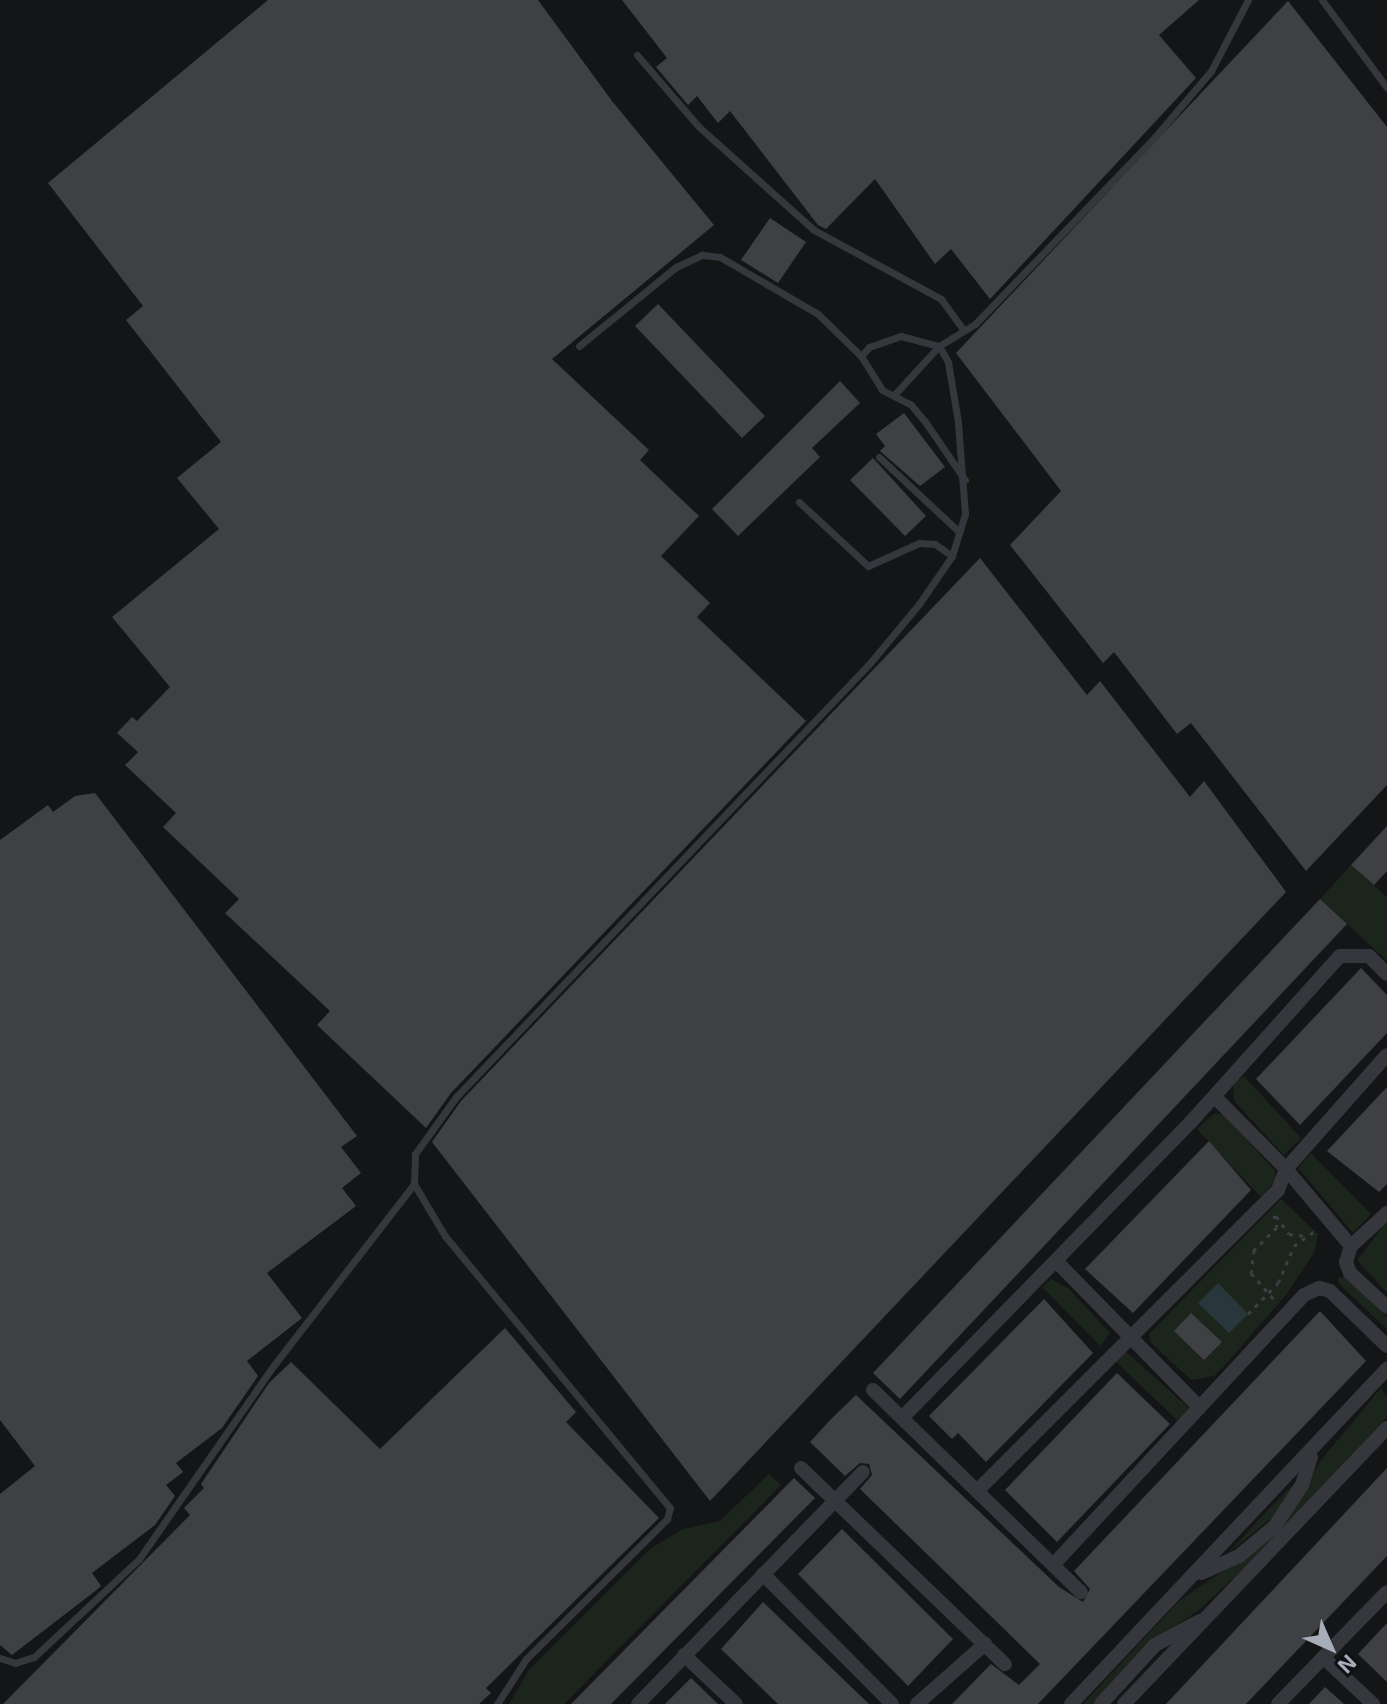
<!DOCTYPE html>
<style>
body{margin:0}
#map{position:relative;width:1387px;height:1704px;overflow:hidden;background:#141517;font-family:"Exo 2",sans-serif}
div>[style]{position:absolute}
.green>*{inset:0;background:#1c251c}
.water>*{inset:0;background:#29373c}
.building>*{inset:0;background:#3e4044}
.path>*{height:3px;margin-top:-1.5px;transform-origin:0;background:repeating-linear-gradient(90deg,#3b3f43 0 4px,transparent 0 10px)}
.service>*{height:7px;margin:-3.5px;padding:0 3.5px;transform-origin:3.5px;border-radius:3.5px;background:#35373c}
.minor>*{height:14px;margin:-7px;padding:0 7px;transform-origin:7px;border-radius:7px;background:#35373c}
span{translate:-50% -50%;white-space:nowrap;text-align:center;line-height:1.15;-webkit-text-stroke:6px #0f1012;paint-order:stroke}
.north{position:absolute;left:1291px;top:1608px;width:80px;height:80px;-webkit-text-stroke:6px #0f1012;paint-order:stroke;rotate:135deg;font-size:22px;font-weight:700;line-height:32px;text-align:center;color:#a5aeb8}
.north::after{content:'';display:block;margin:auto;width:28px;height:36px;background:#a5aeb8;clip-path:polygon(50% 0,100% 100%,50% 72%,0 100%)}
</style>
<div id="map">
<div class="green">
<div style="clip-path:polygon(1351px 865px,1387px 897px,1387px 961px,1320px 899px)"></div>
<div style="clip-path:polygon(1244px 1076px,1301px 1138px,1284px 1155px,1234px 1101px,1233px 1083px)"></div>
<div style="clip-path:polygon(1215px 1113px,1225px 1115px,1275px 1171px,1276px 1180px,1261px 1197px,1197px 1129px)"></div>
<div style="clip-path:polygon(1311px 1153px,1371px 1214px,1353px 1233px,1298px 1168px)"></div>
<div style="clip-path:polygon(1281px 1199px,1318px 1234px,1315px 1251px,1286px 1295px,1226px 1364px,1214px 1376px,1191px 1380px,1151px 1343px,1149px 1334px)"></div>
<div style="clip-path:polygon(1385px 1224px,1387px 1226px,1387px 1293px,1357px 1260px)"></div>
<div style="clip-path:polygon(1345px 1277px,1387px 1317px,1387px 1329px,1339px 1284px,1338px 1278px)"></div>
<div style="clip-path:polygon(1051px 1279px,1068px 1288px,1110px 1333px,1100px 1346px,1042px 1287px)"></div>
<div style="clip-path:polygon(1125px 1351px,1189px 1408px,1178px 1421px,1115px 1361px)"></div>
<div style="clip-path:polygon(1381px 1388px,1387px 1398px,1387px 1417px,1251px 1562px,1200px 1609px,1152px 1643px,1096px 1704px,1083px 1704px,1179px 1601px,1233px 1564px,1291px 1511px,1321px 1460px)"></div>
<div style="clip-path:polygon(769px 1474px,781px 1485px,564px 1704px,509px 1704px,529px 1670px,651px 1548px,683px 1529px,720px 1521px)"></div>
<div style="clip-path:polygon(1299px 1479px,1273px 1517px,1227px 1554px,1264px 1514px)"></div>
</div>
<div class="water">
<div style="clip-path:polygon(1218px 1283px,1248px 1314px,1229px 1333px,1198px 1303px)"></div>
</div>
<div class="building">
<div style="clip-path:polygon(268px 0,538px 0,612px 101px,714px 225px,552px 359px,649px 450px,640px 460px,699px 516px,661px 556px,710px 603px,697px 617px,806px 721px,451px 1093px,426px 1128px,317px 1025px,330px 1011px,225px 913px,239px 899px,163px 827px,176px 813px,125px 765px,138px 752px,117px 733px,132px 717px,137px 721px,170px 687px,112px 617px,219px 529px,177px 478px,221px 442px,126px 320px,143px 306px,48px 183px)"></div>
<div style="clip-path:polygon(622px 0,1199px 0,1159px 35px,1196px 78px,990px 299px,951px 249px,935px 264px,875px 179px,826px 229px,818px 225px,730px 111px,718px 123px,697px 96px,688px 105px,656px 67px,667px 58px)"></div>
<div style="clip-path:polygon(1288px 1px,1387px 127px,1387px 785px,1306px 871px,1191px 723px,1177px 734px,1114px 652px,1103px 663px,1010px 545px,1061px 491px,956px 353px)"></div>
<div style="clip-path:polygon(770px 218px,806px 242px,778px 283px,741px 260px)"></div>
<div style="clip-path:polygon(658px 304px,765px 416px,742px 438px,635px 326px)"></div>
<div style="clip-path:polygon(840px 381px,860px 403px,812px 448px,820px 457px,738px 536px,712px 509px)"></div>
<div style="clip-path:polygon(904px 413px,945px 467px,920px 486px,880px 451px,885px 446px,876px 434px)"></div>
<div style="clip-path:polygon(873px 458px,926px 516px,905px 536px,850px 480px)"></div>
<div style="clip-path:polygon(980px 558px,1087px 695px,1100px 681px,1190px 797px,1204px 781px,1286px 892px,710px 1501px,432px 1142px,461px 1101px)"></div>
<div style="clip-path:polygon(95px 793px,357px 1136px,341px 1147px,361px 1173px,342px 1188px,356px 1206px,267px 1273px,302px 1318px,247px 1361px,258px 1376px,222px 1428px,176px 1463px,183px 1472px,166px 1485px,175px 1496px,155px 1525px,92px 1573px,101px 1586px,94px 1592px,12px 1655px,0 1645px,0 1494px,35px 1466px,0 1420px,0 840px,48px 805px,53px 812px,75px 796px)"></div>
<div style="clip-path:polygon(1387px 826px,1387px 871px,1374px 885px,1351px 865px)"></div>
<div style="clip-path:polygon(1320px 899px,1347px 924px,900px 1399px,873px 1373px)"></div>
<div style="clip-path:polygon(1361px 968px,1387px 995px,1387px 1033px,1300px 1125px,1256px 1079px)"></div>
<div style="clip-path:polygon(1387px 1087px,1387px 1184px,1379px 1192px,1327px 1151px)"></div>
<div style="clip-path:polygon(1209px 1141px,1251px 1190px,1133px 1313px,1085px 1269px)"></div>
<div style="clip-path:polygon(1044px 1299px,1093px 1353px,986px 1462px,958px 1433px,952px 1439px,929px 1416px)"></div>
<div style="clip-path:polygon(1320px 1311px,1366px 1361px,1038px 1704px,952px 1704px,991px 1664px,1019px 1685px,1040px 1664px,860px 1489px,872px 1475px,869px 1464px,860px 1463px,845px 1476px,810px 1442px,832px 1418px,856px 1395px,1059px 1587px,1083px 1602px,1090px 1589px,1074px 1571px)"></div>
<div style="clip-path:polygon(1191px 1313px,1222px 1342px,1204px 1360px,1174px 1331px)"></div>
<div style="clip-path:polygon(505px 1328px,576px 1412px,566px 1422px,659px 1518px,486px 1688px,491px 1693px,479px 1704px,3px 1704px,190px 1515px,184px 1508px,204px 1488px,201px 1484px,269px 1383px,291px 1362px,380px 1449px)"></div>
<div style="clip-path:polygon(1117px 1373px,1170px 1424px,1057px 1542px,1005px 1490px)"></div>
<div style="clip-path:polygon(1387px 1468px,1387px 1556px,1246px 1704px,1166px 1704px)"></div>
<div style="clip-path:polygon(794px 1478px,815px 1498px,611px 1704px,571px 1704px)"></div>
<div style="clip-path:polygon(842px 1529px,953px 1639px,908px 1686px,798px 1574px)"></div>
<div style="clip-path:polygon(763px 1602px,869px 1704px,778px 1704px,721px 1649px)"></div>
<div style="clip-path:polygon(1387px 1623px,1387px 1682px,1358px 1654px)"></div>
<div style="clip-path:polygon(691px 1678px,718px 1704px,665px 1704px)"></div>
<div style="clip-path:polygon(1325px 1687px,1344px 1704px,1309px 1704px)"></div>
</div>
<div class="path">
<div style="left:1274px;top:1215px;width:12px;rotate:76deg"></div>
<div style="left:1277px;top:1227px;width:33px;rotate:135deg"></div>
<div style="left:1254px;top:1250px;width:23px;rotate:97deg"></div>
<div style="left:1251px;top:1273px;width:38px;rotate:49deg"></div>
<div style="left:1276px;top:1216px;width:22px;rotate:54deg"></div>
<div style="left:1289px;top:1234px;width:17px;rotate:7deg"></div>
<div style="left:1248px;top:1314px;width:43px;rotate:-45.9deg"></div>
<div style="left:1278px;top:1283px;width:40px;rotate:-66.6deg"></div>
<div style="left:1294px;top:1246px;width:29px;rotate:-36deg"></div>
</div>
<div class="service">
<div style="left:1322px;top:0;width:109px;rotate:53.5deg"></div>
<div style="left:637px;top:55px;width:94px;rotate:49.3deg"></div>
<div style="left:698px;top:126px;width:156px;rotate:41.9deg"></div>
<div style="left:814px;top:230px;width:145px;rotate:28.5deg"></div>
<div style="left:941px;top:299px;width:37px;rotate:54deg"></div>
<div style="left:579px;top:346px;width:125px;rotate:-39.2deg"></div>
<div style="left:676px;top:267px;width:29px;rotate:-25deg"></div>
<div style="left:702px;top:255px;width:18px;rotate:6deg"></div>
<div style="left:720px;top:257px;width:113px;rotate:30.2deg"></div>
<div style="left:818px;top:314px;width:60px;rotate:44.3deg"></div>
<div style="left:861px;top:356px;width:12px;rotate:-48deg"></div>
<div style="left:869px;top:347px;width:34px;rotate:-19deg"></div>
<div style="left:901px;top:336px;width:39px;rotate:15deg"></div>
<div style="left:939px;top:346px;width:65px;rotate:132.5deg"></div>
<div style="left:861px;top:356px;width:40px;rotate:58deg"></div>
<div style="left:882px;top:390px;width:33px;rotate:27deg"></div>
<div style="left:911px;top:405px;width:23px;rotate:50deg"></div>
<div style="left:926px;top:423px;width:69px;rotate:55.6deg"></div>
<div style="left:879px;top:457px;width:108px;rotate:43.1deg"></div>
<div style="left:799px;top:502px;width:94px;rotate:42.8deg"></div>
<div style="left:868px;top:566px;width:56px;rotate:-24.3deg"></div>
<div style="left:919px;top:543px;width:16px;rotate:4deg"></div>
<div style="left:935px;top:544px;width:21px;rotate:35deg"></div>
<div style="left:0;top:1658px;width:16px;rotate:18deg"></div>
<div style="left:15px;top:1663px;width:20px;rotate:-18deg"></div>
<div style="left:34px;top:1657px;width:144px;rotate:-43deg"></div>
<div style="left:139px;top:1559px;width:236px;rotate:-55.2deg"></div>
<div style="left:274px;top:1365px;width:229px;rotate:-52.3deg"></div>
<div style="left:497px;top:1704px;width:54px;rotate:-57.2deg"></div>
<div style="left:526px;top:1659px;width:199px;rotate:-44.8deg"></div>
<div style="left:667px;top:1519px;width:11px;rotate:-75deg"></div>
<div style="left:670px;top:1508px;width:353px;rotate:-129.6deg"></div>
<div style="left:445px;top:1236px;width:61px;rotate:-120.8deg"></div>
<div style="left:414px;top:1184px;width:30px;rotate:-88deg"></div>
<div style="left:415px;top:1154px;width:70px;rotate:-54.3deg"></div>
<div style="left:456px;top:1097px;width:600px;rotate:-46.35deg"></div>
<div style="left:870px;top:663px;width:77px;rotate:-50.3deg"></div>
<div style="left:919px;top:604px;width:58px;rotate:-55.5deg"></div>
<div style="left:952px;top:556px;width:44px;rotate:-72.8deg"></div>
<div style="left:965px;top:514px;width:92px;rotate:-94.4deg"></div>
<div style="left:958px;top:422px;width:61px;rotate:-99.5deg"></div>
<div style="left:948px;top:362px;width:18px;rotate:-119deg"></div>
<div style="left:939px;top:346px;width:42px;rotate:-31.4deg"></div>
<div style="left:975px;top:324px;width:258px;rotate:-46.1deg"></div>
<div style="left:1154px;top:138px;width:88px;rotate:-49.6deg"></div>
<div style="left:1211px;top:71px;width:80px;rotate:-62.5deg"></div>
</div>
<div class="minor">
<div style="left:1215px;top:1097px;width:101px;rotate:45.4deg"></div>
<div style="left:1286px;top:1169px;width:101px;rotate:49.8deg"></div>
<div style="left:1387px;top:1213px;width:49px;rotate:137.5deg"></div>
<div style="left:1351px;top:1246px;width:17px;rotate:107deg"></div>
<div style="left:1346px;top:1262px;width:12px;rotate:70deg"></div>
<div style="left:1350px;top:1273px;width:50px;rotate:42.6deg"></div>
<div style="left:1057px;top:1262px;width:204px;rotate:45.6deg"></div>
<div style="left:873px;top:1390px;width:290px;rotate:44.2deg"></div>
<div style="left:902px;top:1418px;width:412px;rotate:-45.7deg"></div>
<div style="left:1190px;top:1123px;width:224px;rotate:-48.1deg"></div>
<div style="left:1340px;top:956px;width:29px"></div>
<div style="left:1369px;top:956px;width:25px;rotate:45deg"></div>
<div style="left:801px;top:1468px;width:283px;rotate:43.9deg"></div>
<div style="left:978px;top:1490px;width:424px;rotate:-45deg"></div>
<div style="left:1278px;top:1190px;width:22px;rotate:-69deg"></div>
<div style="left:1286px;top:1169px;width:152px;rotate:-48.5deg"></div>
<div style="left:1054px;top:1564px;width:367px;rotate:-47.1deg"></div>
<div style="left:1304px;top:1295px;width:17px;rotate:-25deg"></div>
<div style="left:1319px;top:1288px;width:11px;rotate:15deg"></div>
<div style="left:1330px;top:1291px;width:79px;rotate:44deg"></div>
<div style="left:1201px;top:1573px;width:42px;rotate:-24.1deg"></div>
<div style="left:1239px;top:1556px;width:47px;rotate:-39.8deg"></div>
<div style="left:1275px;top:1526px;width:49px;rotate:-56.6deg"></div>
<div style="left:1302px;top:1485px;width:29px;rotate:-72deg"></div>
<div style="left:763px;top:1574px;width:183px;rotate:45.2deg"></div>
<div style="left:684px;top:1655px;width:71px;rotate:43.3deg"></div>
<div style="left:1323px;top:1657px;width:69px;rotate:43.2deg"></div>
<div style="left:638px;top:1704px;width:323px;rotate:-45.9deg"></div>
<div style="left:917px;top:1704px;width:91px;rotate:-41.4deg"></div>
<div style="left:1071px;top:1704px;width:461px;rotate:-46.7deg"></div>
<div style="left:1101px;top:1704px;width:80px;rotate:-47.5deg"></div>
<div style="left:1155px;top:1645px;width:51px;rotate:-28.1deg"></div>
<div style="left:1124px;top:1704px;width:381px;rotate:-46.4deg"></div>
<div style="left:1278px;top:1704px;width:156px;rotate:-45.8deg"></div>
</div>
<div class="north">N</div>
</div>
